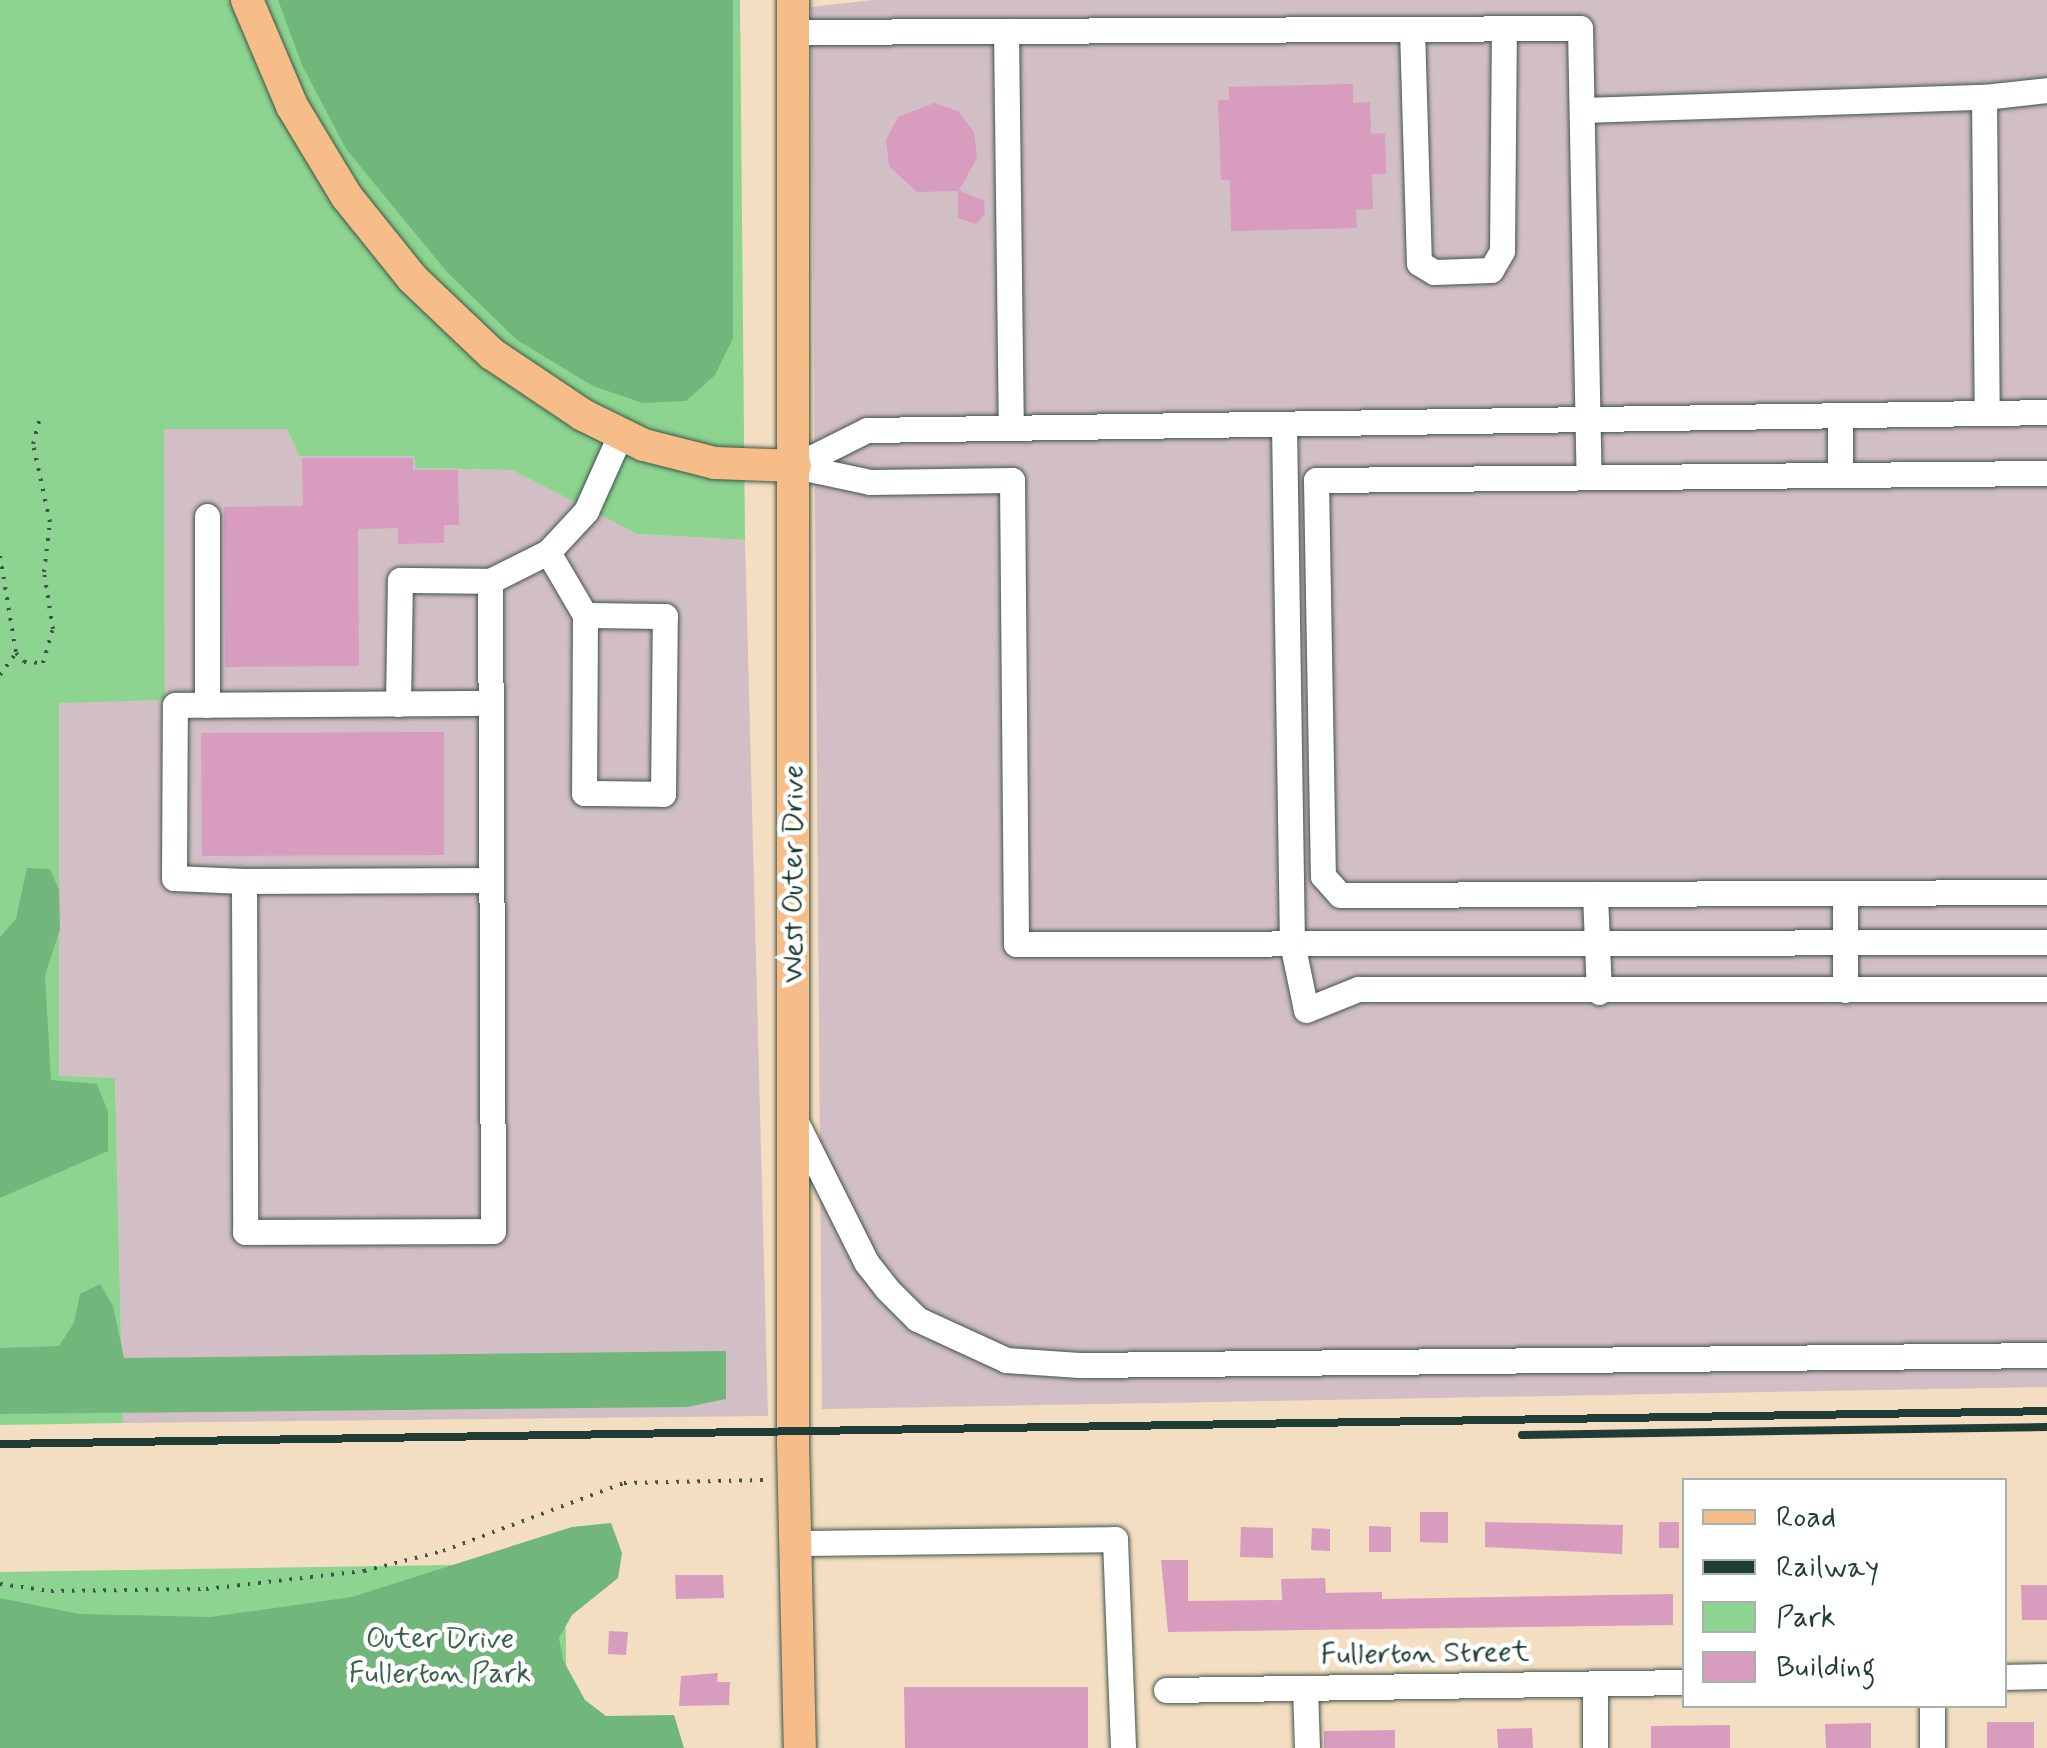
<!DOCTYPE html>
<style>
body{margin:0}
#map{position:relative;width:2047px;height:1748px;overflow:hidden;background:#f4dec2;font-family:Mynerve,sans-serif}
div>[style]{position:absolute}
.industrial>*{inset:0;background:#d2bec5}
.green>*{inset:0;background:#8cd48f}
.forest>*{inset:0;background:#71b67a}
.building>*{inset:0;background:#d79cbe}
.path>*{height:4px;margin-top:-2px;transform-origin:0;background:repeating-linear-gradient(90deg,#3f5549 0 2.5px,transparent 0 10.5px)}
.roads{filter:drop-shadow(0 0 2px #3f5549) drop-shadow(0 0 2px #3f5549)}
.minor>*{height:25px;margin:-12.5px;padding:0 12.5px;transform-origin:12.5px;border-radius:12.5px;background:#fff}
.major>*{height:32px;margin:-16px;padding:0 16px;transform-origin:16px;border-radius:16px;background:#f7bd88}
.rail>*{height:8px;margin:-4px;padding:0 4px;transform-origin:4px;border-radius:4px;background:#1f3d34}
span{translate:-50% -50%;white-space:nowrap;text-align:center;line-height:1.15;-webkit-text-stroke:9px #fff;paint-order:stroke}
.street-label{font-size:30px;color:#1f3d34}
.park-label{font-size:30px;color:#3a634b}
.legend{position:absolute;left:1682px;top:1478px;width:325px;height:230px;box-sizing:border-box;background:#fff;border:2px solid #a5b1ae;margin:0;padding:12px 18px;list-style:none;font-size:30px;color:#1f3d34}
.legend li{display:flex;align-items:center;gap:20px;height:50px}
.legend b{width:50px;border:2px solid #a5b1ae}
</style>
<div id="map">
<div class="industrial">
<div style="clip-path:polygon(873px 0,2047px 0,2047px 1387px,822px 1409px,811px 7px)"></div>
<div style="clip-path:polygon(164px 429px,287px 429px,299px 456px,415px 456px,417px 468px,512px 470px,637px 534px,745px 540px,768px 1416px,123px 1423px,115px 1078px,59px 1077px,59px 702px,165px 700px)"></div>
</div>
<div class="green">
<div style="clip-path:polygon(0 0,740px 0,745px 540px,637px 534px,512px 470px,416px 468px,414px 456px,299px 456px,287px 429px,164px 429px,165px 700px,59px 703px,59px 1076px,115px 1078px,123px 1423px,0 1425px)"></div>
<div style="clip-path:polygon(565px 1563px,567px 1748px,0 1748px,0 1572px)"></div>
</div>
<div class="forest">
<div style="clip-path:polygon(278px 0,733px 0,733px 338px,715px 375px,686px 401px,643px 403px,593px 386px,517px 340px,447px 272px,346px 149px,302px 65px)"></div>
<div style="clip-path:polygon(27px 868px,50px 869px,59px 890px,60px 929px,45px 976px,51px 1080px,97px 1084px,108px 1112px,108px 1151px,0 1198px,0 937px,16px 919px)"></div>
<div style="clip-path:polygon(100px 1284px,113px 1306px,124px 1358px,726px 1351px,726px 1399px,687px 1407px,0 1414px,0 1348px,59px 1346px,74px 1323px,80px 1294px)"></div>
<div style="clip-path:polygon(611px 1523px,622px 1553px,618px 1578px,572px 1615px,559px 1638px,563px 1660px,585px 1700px,606px 1716px,674px 1715px,684px 1748px,0 1748px,0 1598px,79px 1614px,211px 1617px,352px 1597px,572px 1527px)"></div>
</div>
<div class="building">
<div style="clip-path:polygon(1353px 84px,1353px 103px,1370px 102px,1371px 134px,1385px 133px,1386px 174px,1372px 174px,1373px 209px,1356px 210px,1357px 228px,1231px 231px,1230px 180px,1221px 180px,1218px 100px,1229px 100px,1229px 87px)"></div>
<div style="clip-path:polygon(934px 103px,958px 111px,974px 132px,977px 158px,959px 190px,984px 201px,985px 214px,976px 224px,958px 218px,958px 191px,917px 192px,889px 166px,886px 140px,898px 117px)"></div>
<div style="clip-path:polygon(302px 458px,413px 458px,413px 470px,458px 470px,459px 525px,444px 525px,444px 543px,398px 544px,398px 528px,358px 529px,359px 666px,225px 667px,224px 507px,303px 506px)"></div>
<div style="clip-path:polygon(444px 732px,444px 855px,202px 856px,201px 733px)"></div>
<div style="clip-path:polygon(1420px 1512px,1448px 1512px,1448px 1543px,1420px 1542px)"></div>
<div style="clip-path:polygon(1485px 1522px,1623px 1525px,1622px 1554px,1485px 1547px)"></div>
<div style="clip-path:polygon(1659px 1522px,1679px 1522px,1679px 1548px,1659px 1548px)"></div>
<div style="clip-path:polygon(1369px 1526px,1391px 1527px,1391px 1552px,1369px 1552px)"></div>
<div style="clip-path:polygon(1241px 1527px,1273px 1528px,1273px 1558px,1240px 1557px)"></div>
<div style="clip-path:polygon(1312px 1528px,1330px 1529px,1330px 1551px,1311px 1550px)"></div>
<div style="clip-path:polygon(1161px 1560px,1188px 1560px,1188px 1601px,1282px 1600px,1281px 1579px,1325px 1578px,1326px 1593px,1382px 1592px,1382px 1599px,1673px 1594px,1673px 1625px,1168px 1632px)"></div>
<div style="clip-path:polygon(675px 1575px,723px 1575px,724px 1598px,676px 1599px)"></div>
<div style="clip-path:polygon(2021px 1585px,2047px 1585px,2047px 1620px,2022px 1620px)"></div>
<div style="clip-path:polygon(609px 1631px,628px 1632px,626px 1655px,608px 1654px)"></div>
<div style="clip-path:polygon(718px 1673px,717px 1682px,730px 1682px,729px 1705px,679px 1706px,681px 1676px)"></div>
<div style="clip-path:polygon(904px 1687px,1088px 1687px,1088px 1748px,905px 1748px)"></div>
<div style="clip-path:polygon(1987px 1722px,2034px 1722px,2034px 1748px,1987px 1748px)"></div>
<div style="clip-path:polygon(1871px 1723px,1871px 1748px,1826px 1748px,1825px 1724px)"></div>
<div style="clip-path:polygon(1730px 1725px,1730px 1748px,1651px 1748px,1651px 1726px)"></div>
<div style="clip-path:polygon(1532px 1728px,1533px 1748px,1498px 1748px,1497px 1729px)"></div>
<div style="clip-path:polygon(1395px 1730px,1395px 1748px,1324px 1748px,1324px 1731px)"></div>
</div>
<div class="path">
<div style="left:0;top:556px;width:98px;rotate:80.6deg"></div>
<div style="left:16px;top:653px;width:12px;rotate:48deg"></div>
<div style="left:24px;top:662px;width:19px;rotate:3deg"></div>
<div style="left:43px;top:663px;width:35px;rotate:-74deg"></div>
<div style="left:53px;top:629px;width:58px;rotate:-99deg"></div>
<div style="left:44px;top:572px;width:50px;rotate:-83.2deg"></div>
<div style="left:50px;top:522px;width:80px;rotate:-102.3deg"></div>
<div style="left:33px;top:444px;width:24px;rotate:-75deg"></div>
<div style="left:0;top:675px;width:26px;rotate:-54deg"></div>
<div style="left:0;top:1584px;width:51px;rotate:7.8deg"></div>
<div style="left:51px;top:1591px;width:155px;rotate:-0.7deg"></div>
<div style="left:206px;top:1589px;width:159px;rotate:-6.5deg"></div>
<div style="left:364px;top:1571px;width:81px;rotate:-14.2deg"></div>
<div style="left:443px;top:1551px;width:193px;rotate:-20.6deg"></div>
<div style="left:624px;top:1483px;width:140px;rotate:-1.2deg"></div>
</div>
<div class="roads">
<div class="minor">
<div style="left:1412px;top:29px;width:234px;rotate:88.3deg"></div>
<div style="left:1419px;top:263px;width:17px;rotate:31deg"></div>
<div style="left:1434px;top:272px;width:57px;rotate:-2deg"></div>
<div style="left:1491px;top:270px;width:22px;rotate:-60deg"></div>
<div style="left:1502px;top:251px;width:222px;rotate:-89.5deg"></div>
<div style="left:1006px;top:31px;width:397px;rotate:89.3deg"></div>
<div style="left:793px;top:32px;width:787px;rotate:-0.29deg"></div>
<div style="left:1580px;top:28px;width:449px;rotate:88.9deg"></div>
<div style="left:1984px;top:97px;width:63px;rotate:-6.3deg"></div>
<div style="left:1583px;top:110px;width:401px;rotate:-1.9deg"></div>
<div style="left:1984px;top:97px;width:315px;rotate:89.5deg"></div>
<div style="left:1284px;top:424px;width:519px;rotate:89.12deg"></div>
<div style="left:1292px;top:943px;width:68px;rotate:78.2deg"></div>
<div style="left:1306px;top:1010px;width:56px;rotate:-22deg"></div>
<div style="left:1358px;top:989px;width:689px"></div>
<div style="left:795px;top:466px;width:77px;rotate:12deg"></div>
<div style="left:870px;top:482px;width:142px;rotate:-0.8deg"></div>
<div style="left:1012px;top:480px;width:464px;rotate:89.5deg"></div>
<div style="left:1016px;top:944px;width:1031px;rotate:-0.11deg"></div>
<div style="left:795px;top:466px;width:80px;rotate:-26.6deg"></div>
<div style="left:867px;top:430px;width:1180px;rotate:-0.87deg"></div>
<div style="left:2047px;top:473px;width:731px;rotate:179.45deg"></div>
<div style="left:1316px;top:480px;width:396px;rotate:89deg"></div>
<div style="left:1323px;top:876px;width:25px;rotate:48deg"></div>
<div style="left:1340px;top:895px;width:707px;rotate:-0.24deg"></div>
<div style="left:1840px;top:475px;width:60px;rotate:-90deg"></div>
<div style="left:548px;top:552px;width:73px;rotate:59.6deg"></div>
<div style="left:585px;top:615px;width:178px;rotate:90.3deg"></div>
<div style="left:584px;top:793px;width:79px;rotate:0.7deg"></div>
<div style="left:663px;top:794px;width:178px;rotate:-89.4deg"></div>
<div style="left:665px;top:616px;width:80px;rotate:-179.3deg"></div>
<div style="left:398px;top:704px;width:124px;rotate:-89.1deg"></div>
<div style="left:400px;top:580px;width:90px;rotate:0.6deg"></div>
<div style="left:207px;top:705px;width:189px;rotate:-90deg"></div>
<div style="left:491px;top:880px;width:247px;rotate:179.8deg"></div>
<div style="left:244px;top:881px;width:351px;rotate:89.8deg"></div>
<div style="left:245px;top:1232px;width:248px;rotate:-0.2deg"></div>
<div style="left:493px;top:1231px;width:650px;rotate:-90.26deg"></div>
<div style="left:490px;top:581px;width:65px;rotate:-26.6deg"></div>
<div style="left:548px;top:552px;width:56px;rotate:-47.2deg"></div>
<div style="left:586px;top:511px;width:85px;rotate:-65.8deg"></div>
<div style="left:244px;top:881px;width:70px;rotate:-177.5deg"></div>
<div style="left:174px;top:878px;width:173px;rotate:-89.7deg"></div>
<div style="left:175px;top:705px;width:315px;rotate:-0.4deg"></div>
<div style="left:1845px;top:893px;width:97px;rotate:90deg"></div>
<div style="left:1595px;top:894px;width:98px;rotate:87.7deg"></div>
<div style="left:794px;top:1118px;width:161px;rotate:63.4deg"></div>
<div style="left:866px;top:1262px;width:34px;rotate:52deg"></div>
<div style="left:887px;top:1289px;width:42px;rotate:45deg"></div>
<div style="left:917px;top:1319px;width:98px;rotate:24.7deg"></div>
<div style="left:1006px;top:1360px;width:73px;rotate:3.9deg"></div>
<div style="left:1079px;top:1365px;width:968px;rotate:-0.59deg"></div>
<div style="left:796px;top:1543px;width:319px;rotate:-0.7deg"></div>
<div style="left:1115px;top:1539px;width:209px;rotate:87.8deg"></div>
<div style="left:2004px;top:1677px;width:43px;rotate:-1.3deg"></div>
<div style="left:1595px;top:1684px;width:64px;rotate:90deg"></div>
<div style="left:1305px;top:1688px;width:60px;rotate:88.1deg"></div>
<div style="left:1166px;top:1690px;width:518px;rotate:-0.88deg"></div>
<div style="left:1932px;top:1706px;width:42px;rotate:90deg"></div>
</div>
<div class="major">
<div style="left:247px;top:0;width:115px;rotate:67deg"></div>
<div style="left:292px;top:106px;width:106px;rotate:58.9deg"></div>
<div style="left:347px;top:197px;width:105px;rotate:51.2deg"></div>
<div style="left:413px;top:279px;width:109px;rotate:43.5deg"></div>
<div style="left:492px;top:354px;width:110px;rotate:33.8deg"></div>
<div style="left:583px;top:415px;width:68px;rotate:26.2deg"></div>
<div style="left:644px;top:445px;width:73px;rotate:14.2deg"></div>
<div style="left:715px;top:463px;width:80px;rotate:2.1deg"></div>
<div style="left:793px;top:0;width:1445px;rotate:90deg"></div>
<div style="left:793px;top:1445px;width:303px;rotate:88.7deg"></div>
</div>
</div>
<div class="rail">
<div style="left:1522px;top:1435px;width:525px;rotate:-0.87deg"></div>
<div style="left:0;top:1444px;width:2047px;rotate:-0.92deg"></div>
</div>
<div class="street-label">
<span style="left:794px;top:874px;rotate:-90deg">West Outer Drive</span>
<span style="left:1425px;top:1654px;rotate:-1deg">Fullerton Street</span>
</div>
<div class="park-label">
<span style="left:440px;top:1656px">Outer Drive<br>Fullerton Park</span>
</div>
<ul class="legend">
<li><b style="height:12px;background:#f7bd88"></b>Road</li>
<li><b style="height:12px;background:#1f3d34"></b>Railway</li>
<li><b style="height:28px;background:#8cd48f"></b>Park</li>
<li><b style="height:28px;background:#d79cbe"></b>Building</li>
</ul>
</div>
